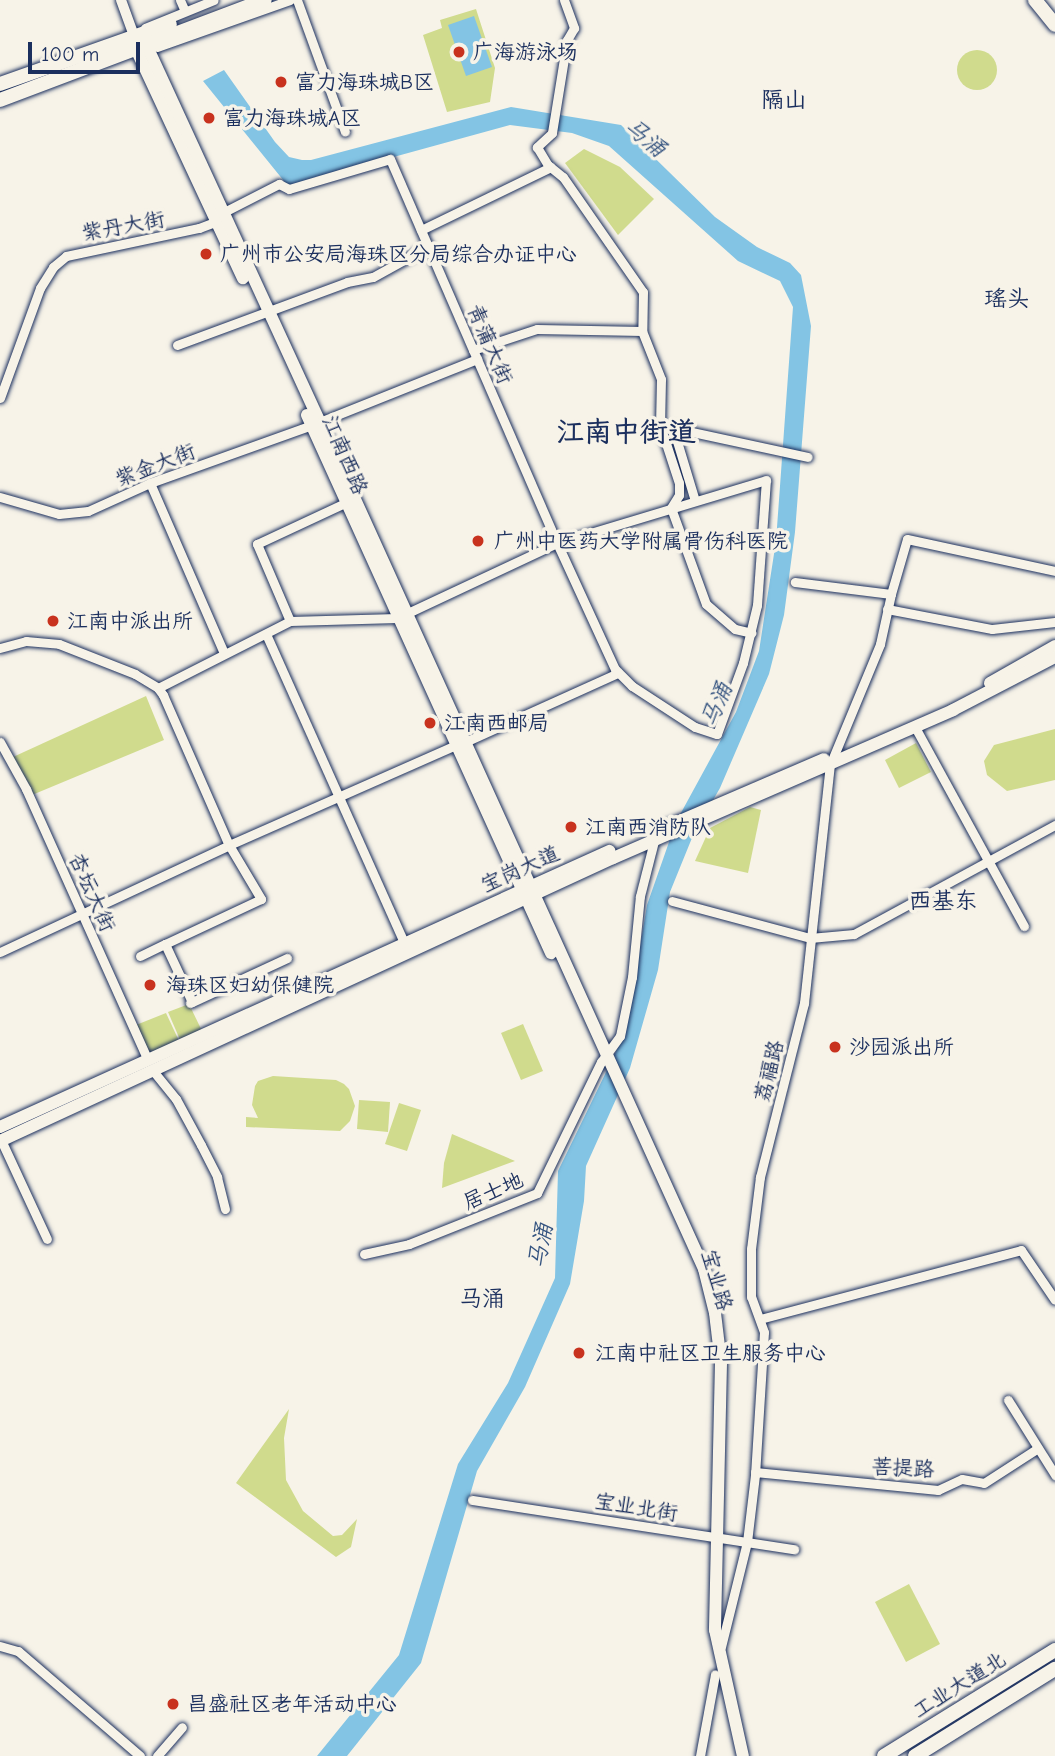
<!DOCTYPE html>
<meta charset="utf-8">
<style>
body{margin:0}
#map{position:relative;width:1055px;height:1756px;overflow:hidden;background:#f7f3e8;font-family:"Comic Neue","LXGW WenKai TC",sans-serif}
div>[style]{position:absolute}
.green>*{inset:0;background:#d0db8d}
.round{border-radius:50%}
.water>*{inset:0;background:#83c4e4}
.roads{filter:drop-shadow(0 0 2px #1b2f5e) drop-shadow(0 0 2px #1b2f5e)}
.minor>*{height:9px;margin:-4.5px;padding:0 4.5px;transform-origin:4.5px;border-radius:4.5px;background:#f7f3e8}
.tertiary>*{height:10px;margin:-5px;padding:0 5px;transform-origin:5px;border-radius:5px;background:#f7f3e8}
.secondary>*{height:12px;margin:-6px;padding:0 6px;transform-origin:6px;border-radius:6px;background:#f7f3e8}
.primary>*{height:14px;margin:-7px;padding:0 7px;transform-origin:7px;border-radius:7px;background:#f7f3e8}
.dots>*{width:19px;height:19px;translate:-50% -50%;box-sizing:border-box;border:4px solid #f7f3e8;border-radius:50%}
span{translate:-50% -50%;white-space:nowrap;text-align:center;line-height:1.15;-webkit-text-stroke:7px #f7f3e8;paint-order:stroke}
.poi-label{font-size:21px;color:#1b2f5e}
.left{translate:0 -50%;text-align:left}
.street-label{font-size:21px;color:#1b2f5e}
.neighbourhood-label{font-size:23px;color:#1b2f5e}
.water-label{font-size:23px;color:#355480;font-style:italic}
.district-label{font-size:28px;color:#1b2f5e;font-weight:700}
.scale{position:absolute;left:28px;top:42px;width:112px;height:32px;box-sizing:border-box;border:4px solid #1b2f5e;border-top:0;padding-left:9px;font-size:21px;line-height:24px;white-space:nowrap;color:#1b2f5e;-webkit-text-stroke:5px #f7f3e8;paint-order:stroke}
</style>
<div id="map">
<div class="green">
<div style="clip-path:polygon(476px 9px,495px 68px,490px 102px,447px 112px,423px 35px,442px 28px,440px 20px)"></div>
<div class="round" style="left:957px;top:50px;width:40px;height:40px"></div>
<div style="clip-path:polygon(584px 149px,620px 167px,654px 199px,618px 235px,565px 163px)"></div>
<div style="clip-path:polygon(146px 696px,164px 740px,32px 795px,13px 757px)"></div>
<div style="clip-path:polygon(1055px 729px,1055px 780px,1007px 791px,987px 775px,984px 761px,994px 745px)"></div>
<div style="clip-path:polygon(916px 743px,931px 772px,899px 788px,885px 760px)"></div>
<div style="clip-path:polygon(750px 807px,761px 810px,748px 873px,695px 861px,710px 828px)"></div>
<div style="clip-path:polygon(189px 1004px,203px 1033px,181px 1042px,168px 1012px)"></div>
<div style="clip-path:polygon(166px 1013px,180px 1043px,150px 1056px,136px 1025px)"></div>
<div style="clip-path:polygon(523px 1024px,543px 1071px,521px 1080px,501px 1033px)"></div>
<div style="clip-path:polygon(273px 1076px,336px 1080px,344px 1084px,349px 1089px,355px 1106px,350px 1121px,340px 1131px,246px 1127px,246px 1117px,258px 1118px,252px 1105px,255px 1086px,258px 1081px)"></div>
<div style="clip-path:polygon(359px 1100px,390px 1102px,388px 1132px,357px 1129px)"></div>
<div style="clip-path:polygon(399px 1103px,421px 1110px,407px 1151px,385px 1144px)"></div>
<div style="clip-path:polygon(452px 1134px,515px 1161px,442px 1188px,444px 1163px)"></div>
<div style="clip-path:polygon(289px 1409px,284px 1438px,286px 1480px,303px 1511px,333px 1536px,342px 1535px,357px 1519px,351px 1547px,336px 1557px,236px 1483px)"></div>
<div style="clip-path:polygon(909px 1584px,940px 1644px,906px 1662px,875px 1602px)"></div>
</div>
<div class="water">
<div style="clip-path:polygon(474px 16px,492px 67px,466px 76px,448px 25px)"></div>
<div style="clip-path:polygon(224px 70px,275px 142px,289px 157px,302px 160px,311px 160px,511px 107px,621px 125px,715px 217px,757px 247px,790px 263px,801px 275px,811px 326px,795px 532px,784px 615px,769px 674px,720px 788px,694px 833px,670px 892px,658px 970px,630px 1068px,586px 1166px,584px 1201px,570px 1284px,525px 1387px,477px 1471px,421px 1663px,347px 1756px,317px 1756px,399px 1655px,458px 1464px,508px 1383px,555px 1278px,558px 1171px,626px 1031px,647px 905px,676px 822px,736px 712px,759px 651px,776px 541px,793px 307px,780px 281px,738px 261px,609px 146px,572px 133px,510px 125px,288px 186px,203px 81px)"></div>
</div>
<div class="roads">
<div class="minor">
<div style="left:180px;top:0;width:12px;rotate:66deg"></div>
<div style="left:297px;top:0;width:140px;rotate:70deg"></div>
<div style="left:564px;top:0;width:30px;rotate:70deg"></div>
<div style="left:574px;top:28px;width:14px;rotate:120deg"></div>
<div style="left:567px;top:40px;width:94px;rotate:99.2deg"></div>
<div style="left:552px;top:133px;width:21px;rotate:137deg"></div>
<div style="left:537px;top:147px;width:21px;rotate:59deg"></div>
<div style="left:548px;top:165px;width:19px;rotate:39deg"></div>
<div style="left:563px;top:177px;width:140px;rotate:55.2deg"></div>
<div style="left:643px;top:292px;width:39px;rotate:91deg"></div>
<div style="left:642px;top:331px;width:52px;rotate:68.4deg"></div>
<div style="left:661px;top:379px;width:46px;rotate:91.2deg"></div>
<div style="left:660px;top:425px;width:151px;rotate:12.2deg"></div>
<div style="left:145px;top:28px;width:74px;rotate:-22.1deg"></div>
<div style="left:157px;top:47px;width:141px;rotate:-19.5deg"></div>
<div style="left:421px;top:230px;width:144px;rotate:-25.9deg"></div>
<div style="left:177px;top:345px;width:181px;rotate:-20.3deg"></div>
<div style="left:347px;top:282px;width:26px;rotate:-11deg"></div>
<div style="left:373px;top:277px;width:64px;rotate:-29deg"></div>
<div style="left:473px;top:350px;width:67px;rotate:-18.2deg"></div>
<div style="left:537px;top:329px;width:105px;rotate:1.1deg"></div>
<div style="left:0;top:398px;width:117px;rotate:-70deg"></div>
<div style="left:40px;top:288px;width:25px;rotate:-58deg"></div>
<div style="left:53px;top:267px;width:17px;rotate:-40deg"></div>
<div style="left:66px;top:256px;width:136px;rotate:-11.9deg"></div>
<div style="left:199px;top:228px;width:19px;rotate:-21deg"></div>
<div style="left:217px;top:221px;width:11px;rotate:-52deg"></div>
<div style="left:224px;top:212px;width:62px;rotate:-27deg"></div>
<div style="left:279px;top:184px;width:11px;rotate:27deg"></div>
<div style="left:289px;top:189px;width:105px;rotate:-16.5deg"></div>
<div style="left:390px;top:159px;width:419px;rotate:66.5deg"></div>
<div style="left:557px;top:543px;width:139px;rotate:65.3deg"></div>
<div style="left:615px;top:669px;width:24px;rotate:45deg"></div>
<div style="left:632px;top:686px;width:75px;rotate:33.1deg"></div>
<div style="left:695px;top:727px;width:23px;rotate:18deg"></div>
<div style="left:717px;top:734px;width:76px;rotate:-69.9deg"></div>
<div style="left:743px;top:663px;width:60px;rotate:-76.4deg"></div>
<div style="left:757px;top:605px;width:125px;rotate:-85.9deg"></div>
<div style="left:766px;top:480px;width:218px;rotate:163.2deg"></div>
<div style="left:557px;top:543px;width:177px;rotate:154.9deg"></div>
<div style="left:397px;top:618px;width:107px;rotate:178.4deg"></div>
<div style="left:290px;top:621px;width:148px;rotate:153.1deg"></div>
<div style="left:660px;top:425px;width:61px;rotate:71.9deg"></div>
<div style="left:679px;top:483px;width:12px;rotate:90deg"></div>
<div style="left:679px;top:495px;width:15px;rotate:122deg"></div>
<div style="left:673px;top:428px;width:76px;rotate:73.2deg"></div>
<div style="left:150px;top:483px;width:185px;rotate:66.5deg"></div>
<div style="left:0;top:497px;width:61px;rotate:16.1deg"></div>
<div style="left:59px;top:514px;width:29px;rotate:-6deg"></div>
<div style="left:88px;top:511px;width:68px;rotate:-24.3deg"></div>
<div style="left:150px;top:483px;width:172px;rotate:-19.7deg"></div>
<div style="left:312px;top:425px;width:178px;rotate:-21.8deg"></div>
<div style="left:671px;top:508px;width:102px;rotate:70deg"></div>
<div style="left:706px;top:604px;width:38px;rotate:41deg"></div>
<div style="left:735px;top:629px;width:17px;rotate:13deg"></div>
<div style="left:891px;top:594px;width:57px;rotate:-73.8deg"></div>
<div style="left:907px;top:539px;width:151px;rotate:12.2deg"></div>
<div style="left:887px;top:609px;width:107px;rotate:10.8deg"></div>
<div style="left:992px;top:629px;width:63px;rotate:-6.3deg"></div>
<div style="left:290px;top:621px;width:84px;rotate:-113.2deg"></div>
<div style="left:257px;top:544px;width:97px;rotate:-25deg"></div>
<div style="left:266px;top:634px;width:338px;rotate:65.9deg"></div>
<div style="left:0;top:648px;width:27px;rotate:-15deg"></div>
<div style="left:26px;top:641px;width:33px;rotate:5deg"></div>
<div style="left:59px;top:644px;width:82px;rotate:21.5deg"></div>
<div style="left:135px;top:674px;width:27px;rotate:31deg"></div>
<div style="left:158px;top:688px;width:9px;rotate:54deg"></div>
<div style="left:163px;top:695px;width:164px;rotate:66.3deg"></div>
<div style="left:229px;top:845px;width:63px;rotate:59.3deg"></div>
<div style="left:261px;top:899px;width:106px;rotate:154.9deg"></div>
<div style="left:915px;top:727px;width:227px;rotate:61.3deg"></div>
<div style="left:0;top:742px;width:54px;rotate:61deg"></div>
<div style="left:26px;top:789px;width:297px;rotate:65.8deg"></div>
<div style="left:465px;top:742px;width:168px;rotate:-24.3deg"></div>
<div style="left:672px;top:901px;width:143px;rotate:15deg"></div>
<div style="left:810px;top:938px;width:44px;rotate:-5.2deg"></div>
<div style="left:854px;top:934px;width:229px;rotate:-28.5deg"></div>
<div style="left:0;top:952px;width:253px;rotate:-25deg"></div>
<div style="left:229px;top:845px;width:248px;rotate:-23.8deg"></div>
<div style="left:140px;top:956px;width:28px;rotate:-26deg"></div>
<div style="left:165px;top:944px;width:64px;rotate:65deg"></div>
<div style="left:190px;top:1003px;width:107px;rotate:-24.9deg"></div>
<div style="left:154px;top:1072px;width:35px;rotate:51deg"></div>
<div style="left:176px;top:1099px;width:52px;rotate:61.5deg"></div>
<div style="left:201px;top:1145px;width:36px;rotate:63deg"></div>
<div style="left:217px;top:1177px;width:33px;rotate:76deg"></div>
<div style="left:1px;top:1140px;width:109px;rotate:65.1deg"></div>
<div style="left:364px;top:1254px;width:46px;rotate:-12.5deg"></div>
<div style="left:409px;top:1244px;width:138px;rotate:-21.7deg"></div>
<div style="left:537px;top:1193px;width:146px;rotate:-64deg"></div>
<div style="left:601px;top:1062px;width:32px;rotate:-54deg"></div>
<div style="left:620px;top:1036px;width:60px;rotate:-78.5deg"></div>
<div style="left:632px;top:977px;width:81px;rotate:-84.4deg"></div>
<div style="left:640px;top:896px;width:57px;rotate:-75.7deg"></div>
<div style="left:760px;top:1319px;width:270px;rotate:-14.8deg"></div>
<div style="left:1021px;top:1250px;width:60px;rotate:55.8deg"></div>
<div style="left:1008px;top:1400px;width:89px;rotate:57.9deg"></div>
<div style="left:755px;top:1472px;width:184px;rotate:5.6deg"></div>
<div style="left:938px;top:1490px;width:26px;rotate:-25deg"></div>
<div style="left:962px;top:1479px;width:22px;rotate:10deg"></div>
<div style="left:984px;top:1483px;width:64px;rotate:-32.9deg"></div>
<div style="left:472px;top:1500px;width:326px;rotate:8.7deg"></div>
<div style="left:0;top:1646px;width:19px;rotate:16deg"></div>
<div style="left:18px;top:1651px;width:161px;rotate:40.7deg"></div>
<div style="left:721px;top:1647px;width:108px;rotate:-76.1deg"></div>
<div style="left:747px;top:1542px;width:67px;rotate:-83.2deg"></div>
<div style="left:755px;top:1475px;width:143px;rotate:-86.4deg"></div>
<div style="left:764px;top:1332px;width:37px;rotate:-110deg"></div>
<div style="left:751px;top:1297px;width:48px;rotate:-90deg"></div>
<div style="left:751px;top:1249px;width:73px;rotate:-82.9deg"></div>
<div style="left:760px;top:1177px;width:179px;rotate:-75.8deg"></div>
<div style="left:804px;top:1003px;width:239px;rotate:-83.8deg"></div>
<div style="left:830px;top:765px;width:131px;rotate:-67.5deg"></div>
<div style="left:880px;top:644px;width:51px;rotate:-77.6deg"></div>
<div style="left:891px;top:594px;width:97px;rotate:-172.9deg"></div>
<div style="left:157px;top:1756px;width:38px;rotate:-49deg"></div>
<div style="left:700px;top:1756px;width:83px;rotate:-79.6deg"></div>
</div>
<div class="tertiary">
<div style="left:121px;top:0;width:38px;rotate:70deg"></div>
</div>
<div class="secondary">
<div style="left:135px;top:40px;width:9px;rotate:84deg"></div>
<div style="left:136px;top:49px;width:253px;rotate:65deg"></div>
<div style="left:140px;top:40px;width:7px;rotate:34deg"></div>
<div style="left:146px;top:44px;width:416px;rotate:65.3deg"></div>
<div style="left:320px;top:422px;width:930px;rotate:65.61deg"></div>
<div style="left:704px;top:1269px;width:45px;rotate:76deg"></div>
<div style="left:715px;top:1313px;width:50px;rotate:83.2deg"></div>
<div style="left:721px;top:1363px;width:267px;rotate:91.3deg"></div>
<div style="left:715px;top:1630px;width:129px;rotate:77.5deg"></div>
<div style="left:307px;top:415px;width:591px;rotate:65.6deg"></div>
<div style="left:990px;top:683px;width:75px;rotate:-29.6deg"></div>
<div style="left:664px;top:828px;width:174px;rotate:-23.3deg"></div>
<div style="left:0;top:1127px;width:669px;rotate:-24.38deg"></div>
<div style="left:0;top:1141px;width:675px;rotate:-24.78deg"></div>
<div style="left:613px;top:858px;width:371px;rotate:-23.5deg"></div>
<div style="left:953px;top:710px;width:115px;rotate:-27.5deg"></div>
</div>
<div class="primary">
<div style="left:1035px;top:0;width:32px;rotate:51deg"></div>
<div style="left:0;top:84px;width:180px;rotate:-19.4deg"></div>
<div style="left:0;top:100px;width:283px;rotate:-20.7deg"></div>
<div style="left:884px;top:1756px;width:201px;rotate:-31.8deg"></div>
<div style="left:915px;top:1756px;width:165px;rotate:-31.9deg"></div>
</div>
</div>
<div class="dots">
<div style="left:459px;top:52px;background:#c8321e"></div>
<div style="left:281px;top:82px;background:#c8321e"></div>
<div style="left:209px;top:118px;background:#c8321e"></div>
<div style="left:206px;top:254px;background:#c8321e"></div>
<div style="left:478px;top:541px;background:#c8321e"></div>
<div style="left:53px;top:621px;background:#c8321e"></div>
<div style="left:430px;top:723px;background:#c8321e"></div>
<div style="left:571px;top:827px;background:#c8321e"></div>
<div style="left:150px;top:985px;background:#c8321e"></div>
<div style="left:835px;top:1047px;background:#c8321e"></div>
<div style="left:579px;top:1353px;background:#c8321e"></div>
<div style="left:173px;top:1704px;background:#c8321e"></div>
</div>
<div class="poi-label">
<span class="left" style="left:473px;top:52px">广海游泳场</span>
<span class="left" style="left:295px;top:82px">富力海珠城B区</span>
<span class="left" style="left:223px;top:118px">富力海珠城A区</span>
<span class="left" style="left:220px;top:254px">广州市公安局海珠区分局综合办证中心</span>
<span class="left" style="left:494px;top:541px">广州中医药大学附属骨伤科医院</span>
<span class="left" style="left:67px;top:621px">江南中派出所</span>
<span class="left" style="left:444px;top:723px">江南西邮局</span>
<span class="left" style="left:585px;top:827px">江南西消防队</span>
<span class="left" style="left:166px;top:985px">海珠区妇幼保健院</span>
<span class="left" style="left:849px;top:1047px">沙园派出所</span>
<span class="left" style="left:595px;top:1353px">江南中社区卫生服务中心</span>
<span class="left" style="left:187px;top:1704px">昌盛社区老年活动中心</span>
</div>
<div class="street-label">
<span style="left:123px;top:226px;rotate:-10deg">紫丹大街</span>
<span style="left:490px;top:344px;rotate:67deg">青蒲大街</span>
<span style="left:345px;top:455px;rotate:67deg">江南西路</span>
<span style="left:155px;top:465px;rotate:-21deg">紫金大街</span>
<span style="left:520px;top:869px;rotate:-24deg">宝岗大道</span>
<span style="left:92px;top:892px;rotate:66deg">杏坛大街</span>
<span style="left:769px;top:1071px;rotate:-76deg">荔福路</span>
<span style="left:493px;top:1191px;rotate:-23deg">居士地</span>
<span style="left:717px;top:1280px;rotate:74deg">宝业路</span>
<span style="left:903px;top:1468px;rotate:3deg">菩提路</span>
<span style="left:636px;top:1507px;rotate:9deg">宝业北街</span>
<span style="left:959px;top:1685px;rotate:-32deg">工业大道北</span>
</div>
<div class="neighbourhood-label">
<span style="left:784px;top:100px">隔山</span>
<span style="left:1007px;top:299px">瑶头</span>
<span style="left:943px;top:901px">西基东</span>
<span style="left:482px;top:1299px">马涌</span>
</div>
<div class="water-label">
<span style="left:645px;top:138px;rotate:40deg">马涌</span>
<span style="left:717px;top:705px;rotate:-67deg">马涌</span>
<span style="left:541px;top:1246px;rotate:-79deg">马涌</span>
</div>
<div class="district-label">
<span style="left:626px;top:432px">江南中街道</span>
</div>
<div class="scale">100 m</div>
</div>
